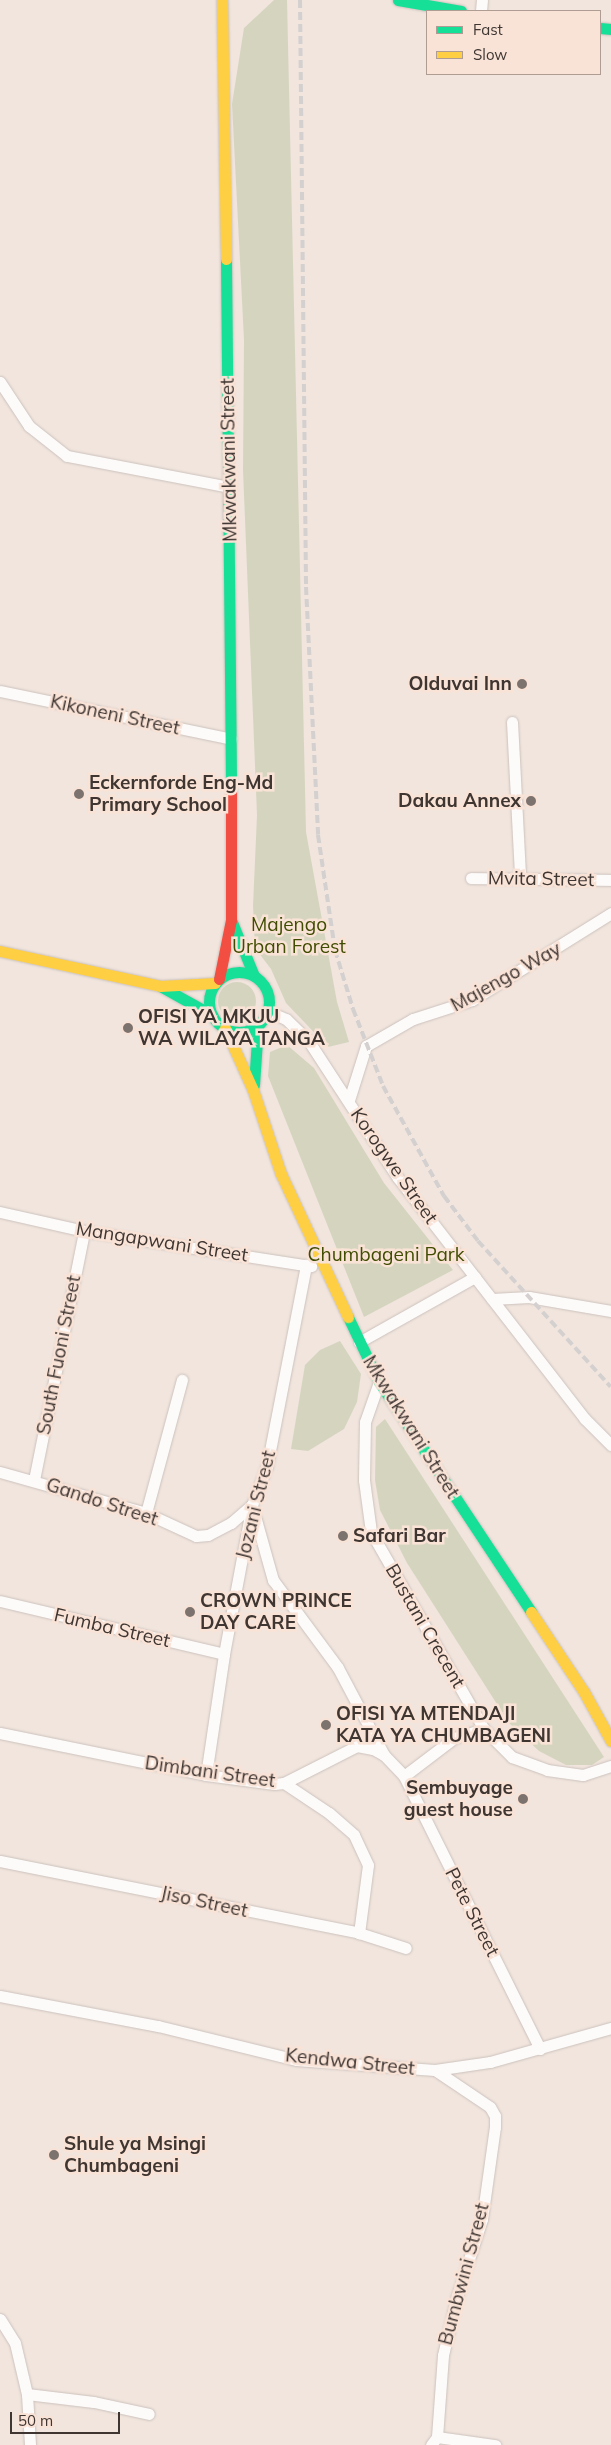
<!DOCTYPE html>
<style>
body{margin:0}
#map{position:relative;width:611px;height:2445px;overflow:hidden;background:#f1e5de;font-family:Mulish,sans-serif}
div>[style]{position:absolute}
.green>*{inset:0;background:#d5d5bf}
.round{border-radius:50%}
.roads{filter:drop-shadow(0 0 1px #ccc2bc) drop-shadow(0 0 1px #ccc2bc)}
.street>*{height:11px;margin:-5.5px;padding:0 5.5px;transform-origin:5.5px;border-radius:5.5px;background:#fdfbfa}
.fast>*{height:11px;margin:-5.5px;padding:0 5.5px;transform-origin:5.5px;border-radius:5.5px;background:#16e098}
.fast>.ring{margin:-5.5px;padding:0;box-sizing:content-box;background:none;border:11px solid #16e098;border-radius:50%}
.slow>*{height:11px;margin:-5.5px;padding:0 5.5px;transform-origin:5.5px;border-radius:5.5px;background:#ffcf43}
.jam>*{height:11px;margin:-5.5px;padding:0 5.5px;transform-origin:5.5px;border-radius:5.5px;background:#f24e42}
.rail>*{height:4px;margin-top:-2px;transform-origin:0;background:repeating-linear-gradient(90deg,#d3d0cf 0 8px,transparent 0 12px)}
.dots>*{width:14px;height:14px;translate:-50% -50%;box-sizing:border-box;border:2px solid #f9e2d6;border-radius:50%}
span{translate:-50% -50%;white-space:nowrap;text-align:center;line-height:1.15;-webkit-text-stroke:5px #f9e2d6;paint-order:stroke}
.street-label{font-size:19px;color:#3f3632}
.poi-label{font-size:19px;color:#3f3632;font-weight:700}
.right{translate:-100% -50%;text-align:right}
.left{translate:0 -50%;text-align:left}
.park-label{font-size:19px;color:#3f4c01}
.legend{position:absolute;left:426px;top:10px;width:175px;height:65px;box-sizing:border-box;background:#f9e2d6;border:1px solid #af9d94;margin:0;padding:6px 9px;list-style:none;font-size:15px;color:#3f3632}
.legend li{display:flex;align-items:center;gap:10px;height:25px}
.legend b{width:25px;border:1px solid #af9d94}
.scale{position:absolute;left:10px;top:2412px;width:110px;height:22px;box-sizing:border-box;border:2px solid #3f3632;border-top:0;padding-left:6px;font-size:15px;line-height:18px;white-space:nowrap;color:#3f3632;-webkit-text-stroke:4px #f9e2d6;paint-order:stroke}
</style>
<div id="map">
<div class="green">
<div style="clip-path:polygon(274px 0,287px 0,306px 832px,337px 1002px,349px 1042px,328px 1047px,286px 1003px,271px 969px,255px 948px,253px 906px,257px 815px,243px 470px,244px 340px,232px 104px,244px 28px)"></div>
<div class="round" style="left:218px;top:982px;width:38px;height:38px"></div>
<div style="clip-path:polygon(287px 1045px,314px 1068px,384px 1183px,453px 1270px,364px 1317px,268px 1076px,270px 1052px)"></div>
<div style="clip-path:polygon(340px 1341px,361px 1374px,357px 1402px,344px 1429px,308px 1451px,291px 1449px,305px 1365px,320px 1350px)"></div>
<div style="clip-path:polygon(385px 1419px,604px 1757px,592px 1765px,566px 1765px,539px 1751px,509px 1723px,407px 1563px,380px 1510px,375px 1480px,376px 1427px)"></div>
</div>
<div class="roads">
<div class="street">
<div style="left:481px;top:11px;width:11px;rotate:-85deg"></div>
<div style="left:0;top:382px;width:53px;rotate:56.6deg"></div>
<div style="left:29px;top:426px;width:48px;rotate:38.3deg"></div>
<div style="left:67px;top:456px;width:166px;rotate:10.8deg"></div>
<div style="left:0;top:691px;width:236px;rotate:11.7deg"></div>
<div style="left:512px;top:722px;width:155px;rotate:87deg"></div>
<div style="left:471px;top:878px;width:140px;rotate:0.8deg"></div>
<div style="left:267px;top:1011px;width:21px;rotate:23deg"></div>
<div style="left:286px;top:1019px;width:30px;rotate:44deg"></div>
<div style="left:308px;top:1040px;width:165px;rotate:56.9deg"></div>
<div style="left:398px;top:1178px;width:305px;rotate:52.2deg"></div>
<div style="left:585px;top:1419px;width:37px;rotate:45deg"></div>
<div style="left:349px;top:1100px;width:57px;rotate:-72.5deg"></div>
<div style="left:366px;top:1046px;width:54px;rotate:-29.9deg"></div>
<div style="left:413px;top:1019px;width:62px;rotate:-17.9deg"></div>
<div style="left:472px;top:1000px;width:164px;rotate:-32deg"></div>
<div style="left:0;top:1212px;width:86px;rotate:12.7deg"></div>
<div style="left:84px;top:1231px;width:230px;rotate:8.8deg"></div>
<div style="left:492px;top:1299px;width:37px;rotate:-3deg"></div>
<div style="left:529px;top:1297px;width:83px;rotate:9.7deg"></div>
<div style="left:359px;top:1342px;width:133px;rotate:-29.3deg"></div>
<div style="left:379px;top:1382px;width:42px;rotate:109.3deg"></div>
<div style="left:365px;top:1422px;width:58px;rotate:91deg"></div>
<div style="left:364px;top:1480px;width:52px;rotate:82.3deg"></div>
<div style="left:371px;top:1532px;width:227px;rotate:60.2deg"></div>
<div style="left:484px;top:1729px;width:40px;rotate:45deg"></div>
<div style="left:512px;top:1757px;width:37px;rotate:20deg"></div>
<div style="left:547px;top:1770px;width:36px;rotate:8deg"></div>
<div style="left:583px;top:1775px;width:29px;rotate:-18deg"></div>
<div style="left:0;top:1472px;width:152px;rotate:15.7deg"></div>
<div style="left:146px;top:1513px;width:55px;rotate:24.7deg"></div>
<div style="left:196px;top:1536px;width:12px;rotate:-5deg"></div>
<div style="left:208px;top:1535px;width:26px;rotate:-28deg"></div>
<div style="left:231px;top:1523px;width:28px;rotate:-41deg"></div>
<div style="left:34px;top:1480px;width:254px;rotate:-78.6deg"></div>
<div style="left:253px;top:1509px;width:74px;rotate:74.3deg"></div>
<div style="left:273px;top:1580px;width:109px;rotate:53.5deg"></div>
<div style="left:338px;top:1668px;width:98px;rotate:62.1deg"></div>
<div style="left:146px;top:1513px;width:138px;rotate:-74.9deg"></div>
<div style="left:0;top:1601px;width:230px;rotate:13.3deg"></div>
<div style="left:0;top:1733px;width:210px;rotate:11.5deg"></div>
<div style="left:206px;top:1775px;width:69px;rotate:7.5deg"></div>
<div style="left:274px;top:1784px;width:10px;rotate:-6deg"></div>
<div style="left:284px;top:1783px;width:82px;rotate:-26.9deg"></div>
<div style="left:357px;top:1746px;width:16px;rotate:11deg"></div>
<div style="left:373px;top:1749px;width:13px;rotate:29deg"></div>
<div style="left:384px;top:1755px;width:29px;rotate:46deg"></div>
<div style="left:404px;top:1776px;width:305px;rotate:63.5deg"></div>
<div style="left:206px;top:1775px;width:122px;rotate:-81.5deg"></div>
<div style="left:224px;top:1654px;width:152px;rotate:-79.4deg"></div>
<div style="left:252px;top:1505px;width:42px;rotate:-69deg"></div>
<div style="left:267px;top:1466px;width:205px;rotate:-79deg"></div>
<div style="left:404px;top:1776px;width:63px;rotate:-37.2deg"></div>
<div style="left:454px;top:1738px;width:31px;rotate:-17deg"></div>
<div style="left:284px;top:1783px;width:54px;rotate:33.7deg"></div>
<div style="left:329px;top:1813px;width:33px;rotate:41deg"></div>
<div style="left:354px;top:1835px;width:33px;rotate:65deg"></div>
<div style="left:368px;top:1865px;width:69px;rotate:97.5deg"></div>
<div style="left:0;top:1861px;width:366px;rotate:11.3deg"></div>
<div style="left:359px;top:1933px;width:49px;rotate:17.7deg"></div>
<div style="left:0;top:1996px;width:161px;rotate:10.8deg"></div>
<div style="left:158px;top:2026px;width:142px;rotate:13.8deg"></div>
<div style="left:296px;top:2060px;width:139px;rotate:4.1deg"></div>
<div style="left:435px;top:2070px;width:56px;rotate:-8.3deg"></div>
<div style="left:490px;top:2062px;width:126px;rotate:-15.7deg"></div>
<div style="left:0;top:2319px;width:28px;rotate:58deg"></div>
<div style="left:15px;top:2343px;width:52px;rotate:76.8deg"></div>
<div style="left:27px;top:2394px;width:51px;rotate:86.6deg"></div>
<div style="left:27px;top:2394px;width:67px;rotate:6.8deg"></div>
<div style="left:94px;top:2402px;width:56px;rotate:12.3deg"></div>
<div style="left:437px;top:2437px;width:59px;rotate:7.9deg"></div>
<div style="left:431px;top:2445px;width:10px;rotate:-53deg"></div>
<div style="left:437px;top:2437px;width:82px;rotate:-85.8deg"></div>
<div style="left:443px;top:2355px;width:61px;rotate:-76.7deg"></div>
<div style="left:457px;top:2296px;width:81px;rotate:-72deg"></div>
<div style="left:482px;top:2219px;width:93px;rotate:-82deg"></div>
<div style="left:495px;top:2127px;width:11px;rotate:-90deg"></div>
<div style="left:495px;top:2116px;width:10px;rotate:-119deg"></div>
<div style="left:490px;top:2107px;width:66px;rotate:-146.1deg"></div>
</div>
<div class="fast">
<div style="left:398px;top:0;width:64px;rotate:9.9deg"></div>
<div style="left:600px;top:28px;width:11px;rotate:5deg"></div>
<div style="left:226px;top:259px;width:525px;rotate:89.45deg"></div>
<div style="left:232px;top:922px;width:58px;rotate:67.8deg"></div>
<div class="ring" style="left:209px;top:972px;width:49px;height:49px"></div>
<div style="left:160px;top:986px;width:60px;rotate:29.1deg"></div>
<div style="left:254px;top:1085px;width:60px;rotate:-86.2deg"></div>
<div style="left:348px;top:1317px;width:72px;rotate:64.5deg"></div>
<div style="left:379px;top:1382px;width:276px;rotate:56.5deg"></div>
</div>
<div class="slow">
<div style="left:222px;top:0;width:259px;rotate:89.1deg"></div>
<div style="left:0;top:951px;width:164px;rotate:12.3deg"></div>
<div style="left:160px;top:986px;width:55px;rotate:-3.1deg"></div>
<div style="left:225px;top:1028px;width:68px;rotate:65.7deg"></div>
<div style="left:253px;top:1090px;width:89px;rotate:71.6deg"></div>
<div style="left:281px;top:1174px;width:158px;rotate:64.9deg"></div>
<div style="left:531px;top:1612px;width:96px;rotate:56.5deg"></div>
<div style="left:584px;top:1692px;width:56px;rotate:61.1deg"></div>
</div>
<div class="jam">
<div style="left:219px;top:979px;width:60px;rotate:-78.5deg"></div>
<div style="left:231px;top:920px;width:136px;rotate:-90deg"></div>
</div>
</div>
<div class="rail">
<div style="left:300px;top:0;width:587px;rotate:89.41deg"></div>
<div style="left:306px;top:587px;width:248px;rotate:87.2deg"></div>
<div style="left:318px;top:835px;width:116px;rotate:81.6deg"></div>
<div style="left:335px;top:950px;width:62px;rotate:73deg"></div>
<div style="left:353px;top:1009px;width:83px;rotate:68.7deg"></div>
<div style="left:383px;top:1086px;width:126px;rotate:61deg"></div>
<div style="left:444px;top:1196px;width:56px;rotate:52.9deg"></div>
<div style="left:478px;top:1241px;width:197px;rotate:47.7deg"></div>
</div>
<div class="dots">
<div style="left:522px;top:684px;background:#7d736e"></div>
<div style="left:79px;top:794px;background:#7d736e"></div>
<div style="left:531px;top:801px;background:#7d736e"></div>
<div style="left:128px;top:1028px;background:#7d736e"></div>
<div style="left:343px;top:1536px;background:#7d736e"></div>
<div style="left:190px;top:1612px;background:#7d736e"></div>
<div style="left:326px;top:1725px;background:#7d736e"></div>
<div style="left:523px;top:1799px;background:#7d736e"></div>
<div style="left:54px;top:2155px;background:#7d736e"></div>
</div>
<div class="street-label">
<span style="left:229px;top:460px;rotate:-91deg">Mkwakwani Street</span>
<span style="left:115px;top:715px;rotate:12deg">Kikoneni Street</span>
<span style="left:541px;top:879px;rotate:1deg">Mvita Street</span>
<span style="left:506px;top:977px;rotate:-29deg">Majengo Way</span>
<span style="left:394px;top:1166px;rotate:55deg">Korogwe Street</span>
<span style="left:162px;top:1242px;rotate:9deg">Mangapwani Street</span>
<span style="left:59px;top:1355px;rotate:-79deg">South Fuoni Street</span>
<span style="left:411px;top:1427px;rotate:58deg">Mkwakwani Street</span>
<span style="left:102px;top:1502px;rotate:18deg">Gando Street</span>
<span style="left:256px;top:1505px;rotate:-76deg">Jozani Street</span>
<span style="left:425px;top:1626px;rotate:60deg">Bustani Crecent</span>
<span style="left:112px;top:1628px;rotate:13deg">Fumba Street</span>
<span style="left:210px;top:1772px;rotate:8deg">Dimbani Street</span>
<span style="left:204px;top:1902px;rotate:12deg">Jiso Street</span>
<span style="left:472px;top:1912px;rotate:63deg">Pete Street</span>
<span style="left:350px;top:2062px;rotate:6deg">Kendwa Street</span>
<span style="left:464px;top:2274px;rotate:-75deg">Bumbwini Street</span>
</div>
<div class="poi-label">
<span class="right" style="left:512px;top:684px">Olduvai Inn</span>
<span class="left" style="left:89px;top:794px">Eckernforde Eng-Md<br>Primary School</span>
<span class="right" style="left:521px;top:801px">Dakau Annex</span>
<span class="left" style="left:138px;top:1028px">OFISI YA MKUU<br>WA WILAYA TANGA</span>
<span class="left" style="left:353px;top:1536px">Safari Bar</span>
<span class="left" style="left:200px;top:1612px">CROWN PRINCE<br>DAY CARE</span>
<span class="left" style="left:336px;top:1725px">OFISI YA MTENDAJI<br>KATA YA CHUMBAGENI</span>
<span class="right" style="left:513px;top:1799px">Sembuyage<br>guest house</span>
<span class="left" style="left:64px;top:2155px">Shule ya Msingi<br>Chumbageni</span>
</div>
<div class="park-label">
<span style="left:289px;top:936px">Majengo<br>Urban Forest</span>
<span style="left:386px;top:1255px">Chumbageni Park</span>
</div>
<ul class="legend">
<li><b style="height:6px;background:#16e098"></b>Fast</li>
<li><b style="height:6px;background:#ffcf43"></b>Slow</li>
</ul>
<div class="scale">50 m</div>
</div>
